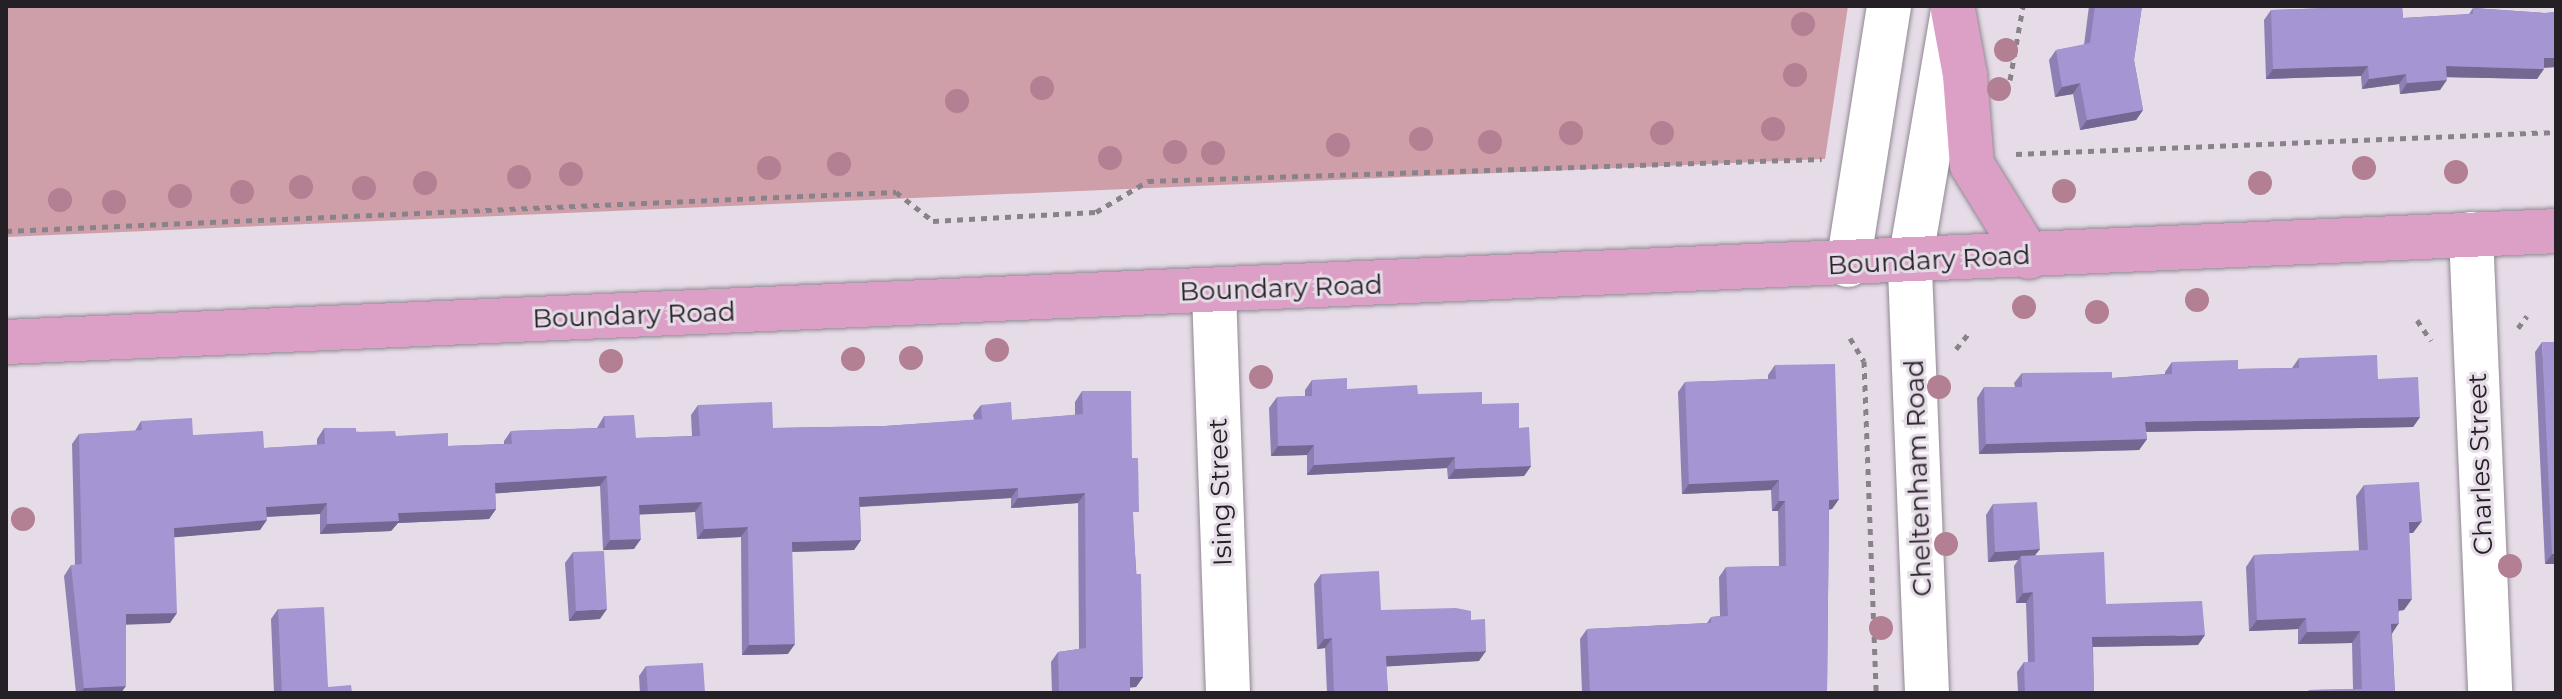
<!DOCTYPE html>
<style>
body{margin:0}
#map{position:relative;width:2562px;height:699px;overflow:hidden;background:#e5dce7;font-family:Montserrat,sans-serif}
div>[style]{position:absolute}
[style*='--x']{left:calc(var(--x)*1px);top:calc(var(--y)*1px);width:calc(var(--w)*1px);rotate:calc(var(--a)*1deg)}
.green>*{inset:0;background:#ce9fa8}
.path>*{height:5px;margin-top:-2.5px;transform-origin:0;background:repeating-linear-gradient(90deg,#89828a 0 6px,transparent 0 12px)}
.roads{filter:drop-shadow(0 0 2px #908792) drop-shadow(0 0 2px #908792)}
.minor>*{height:44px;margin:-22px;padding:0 22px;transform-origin:22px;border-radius:22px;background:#fff}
.major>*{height:44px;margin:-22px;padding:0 22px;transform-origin:22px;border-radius:22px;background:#dca0c7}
.trees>*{width:24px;height:24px;margin:-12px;border-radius:50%;background:#b37f92}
.wall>*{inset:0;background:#8e80b5}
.shaded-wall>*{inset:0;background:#746893}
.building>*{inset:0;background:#a595d2}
span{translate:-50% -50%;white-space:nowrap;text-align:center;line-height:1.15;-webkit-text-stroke:6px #e5dce7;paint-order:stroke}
.street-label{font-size:26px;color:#242025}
.frame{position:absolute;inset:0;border:8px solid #242025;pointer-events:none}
</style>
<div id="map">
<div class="green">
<i style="clip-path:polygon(6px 6px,1848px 6px,1825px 159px,6px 237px)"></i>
</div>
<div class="path">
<i style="--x:2010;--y:80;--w:75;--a:-80"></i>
<i style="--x:2016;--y:154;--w:540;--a:-2.33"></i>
<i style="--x:6;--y:231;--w:891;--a:-2.51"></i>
<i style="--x:896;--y:192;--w:47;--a:38.1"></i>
<i style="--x:933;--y:221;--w:163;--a:-3.2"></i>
<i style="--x:1096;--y:212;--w:61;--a:-30.8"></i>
<i style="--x:1148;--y:181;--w:674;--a:-1.87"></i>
<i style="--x:2417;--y:320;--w:25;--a:56"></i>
<i style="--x:2518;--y:328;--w:15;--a:-53"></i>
<i style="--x:1850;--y:338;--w:27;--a:59"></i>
<i style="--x:1864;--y:361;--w:332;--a:87.9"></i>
<i style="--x:1956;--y:349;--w:19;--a:-51"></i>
</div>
<div class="roads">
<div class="minor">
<i style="--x:2471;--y:234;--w:459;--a:87.6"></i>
<i style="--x:1848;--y:265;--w:262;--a:-81"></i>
<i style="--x:1214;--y:292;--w:401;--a:88"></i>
<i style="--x:1927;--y:693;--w:431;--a:-92.3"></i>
<i style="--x:1910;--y:262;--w:255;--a:-80.3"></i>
</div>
<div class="major">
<i style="--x:1953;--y:10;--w:66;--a:79.5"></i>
<i style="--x:1965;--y:75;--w:90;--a:85.6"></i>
<i style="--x:1972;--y:165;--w:108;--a:58.2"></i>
<i style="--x:6;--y:342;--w:2552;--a:-2.49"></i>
</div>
</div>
<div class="trees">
<i style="left:1803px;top:24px"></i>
<i style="left:2006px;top:50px"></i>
<i style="left:1795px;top:75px"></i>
<i style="left:1042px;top:88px"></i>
<i style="left:1999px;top:89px"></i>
<i style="left:957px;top:101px"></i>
<i style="left:1773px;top:129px"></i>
<i style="left:1571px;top:133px"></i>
<i style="left:1662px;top:133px"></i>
<i style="left:1421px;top:139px"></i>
<i style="left:1490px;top:142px"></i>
<i style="left:1338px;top:145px"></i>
<i style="left:1175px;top:152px"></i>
<i style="left:1213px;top:153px"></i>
<i style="left:1110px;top:158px"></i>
<i style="left:839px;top:164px"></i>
<i style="left:769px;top:168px"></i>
<i style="left:2364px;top:168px"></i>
<i style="left:2456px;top:172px"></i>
<i style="left:571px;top:174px"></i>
<i style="left:519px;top:177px"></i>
<i style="left:425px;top:183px"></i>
<i style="left:2260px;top:183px"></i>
<i style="left:301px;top:187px"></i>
<i style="left:364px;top:188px"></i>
<i style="left:2064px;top:191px"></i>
<i style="left:242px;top:192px"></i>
<i style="left:180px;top:196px"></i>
<i style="left:60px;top:200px"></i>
<i style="left:114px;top:202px"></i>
<i style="left:2197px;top:300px"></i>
<i style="left:2024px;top:307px"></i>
<i style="left:2097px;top:312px"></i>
<i style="left:997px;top:350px"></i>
<i style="left:911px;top:358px"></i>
<i style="left:853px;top:359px"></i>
<i style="left:611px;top:361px"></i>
<i style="left:1261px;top:377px"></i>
<i style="left:1939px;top:387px"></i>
<i style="left:23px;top:519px"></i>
<i style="left:1946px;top:544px"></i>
<i style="left:2510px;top:566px"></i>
<i style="left:1881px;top:628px"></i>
</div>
<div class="wall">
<i style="clip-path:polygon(2089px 6px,2142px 6px,2134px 60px,2143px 110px,2136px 120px,2080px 130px,2073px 94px,2055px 97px,2049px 60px,2056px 50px,2084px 45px)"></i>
<i style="clip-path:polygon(2358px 6px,2402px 6px,2403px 18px,2469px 14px,2473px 8px,2545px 13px,2556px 12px,2556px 67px,2544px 68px,2537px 79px,2447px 77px,2440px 90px,2400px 94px,2399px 84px,2362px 89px,2361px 76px,2266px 79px,2264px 20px,2271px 10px,2358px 7px)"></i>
<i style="clip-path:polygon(2542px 342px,2556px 564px,2545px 564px,2535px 352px)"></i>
<i style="clip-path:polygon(2299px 358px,2378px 379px,2420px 417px,2413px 427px,2146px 432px,2147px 439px,2139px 450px,1979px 454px,1977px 398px,1984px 387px,2015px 387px,2014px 383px,2022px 373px,2112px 378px,2165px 374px,2165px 372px,2172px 362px,2238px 369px,2292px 368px)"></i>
<i style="clip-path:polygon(1775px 365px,1839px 499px,1832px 509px,1829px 510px,1827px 693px,1582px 693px,1580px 639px,1587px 629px,1707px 623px,1711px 617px,1720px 616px,1719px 577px,1726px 567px,1779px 566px,1778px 511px,1772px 511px,1771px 490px,1682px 494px,1678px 392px,1685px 382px,1768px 379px,1768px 375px)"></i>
<i style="clip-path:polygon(1312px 380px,1347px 389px,1418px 394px,1482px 404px,1519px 428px,1531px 466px,1524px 476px,1448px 479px,1447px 468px,1307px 475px,1307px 455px,1271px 456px,1269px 408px,1277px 397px,1305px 396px,1305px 390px)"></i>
<i style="clip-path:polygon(1082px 391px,1133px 521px,1143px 677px,1136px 687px,1052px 693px,1051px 662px,1058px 652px,1079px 649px,1078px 503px,1011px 508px,1011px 498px,860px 507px,861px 540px,854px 550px,792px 552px,788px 654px,742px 655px,741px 537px,697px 539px,695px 512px,640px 514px,634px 549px,603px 550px,600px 486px,495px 493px,496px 509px,489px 519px,398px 523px,391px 531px,320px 534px,320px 514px,267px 517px,260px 530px,174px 537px,170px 623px,126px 624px,121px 693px,76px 693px,64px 576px,71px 565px,75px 565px,72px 444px,79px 434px,135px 431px,141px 421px,193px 435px,264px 448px,317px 445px,317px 439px,324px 428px,396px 436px,448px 446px,504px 444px,504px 441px,511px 431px,597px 428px,604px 416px,636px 438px,692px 436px,691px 415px,698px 405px,773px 428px,885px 426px,974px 420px,973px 415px,981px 405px,1012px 420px,1075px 415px,1075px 402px)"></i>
<i style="clip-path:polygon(2364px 485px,2413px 533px,2409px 533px,2404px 610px,2399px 611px,2392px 634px,2395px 693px,2307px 693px,2309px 690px,2353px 689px,2352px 643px,2298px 644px,2298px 629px,2249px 631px,2246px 567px,2254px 555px,2359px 551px,2356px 496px)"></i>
<i style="clip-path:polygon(1993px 504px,2040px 549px,2035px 555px,2106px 604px,2198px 645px,2093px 647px,2094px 693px,2018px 693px,2017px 672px,2024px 662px,2028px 662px,2026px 603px,2016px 603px,2014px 566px,2018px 560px,1988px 562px,1986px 515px)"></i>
<i style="clip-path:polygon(573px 552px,600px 619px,569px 621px,565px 563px)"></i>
<i style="clip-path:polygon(1321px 574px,1381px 610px,1471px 620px,1479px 661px,1386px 666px,1388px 693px,1327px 693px,1325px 648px,1317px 649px,1314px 584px)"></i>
<i style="clip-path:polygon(278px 609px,328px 687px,352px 693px,274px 693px,271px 619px)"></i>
<i style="clip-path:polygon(646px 666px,705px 693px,640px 693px,639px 676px)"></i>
</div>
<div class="shaded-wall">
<i style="clip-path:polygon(2544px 58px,2556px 58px,2556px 67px,2537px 68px)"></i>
<i style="clip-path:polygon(2368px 66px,2361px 76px,2266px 79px,2273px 69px)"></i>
<i style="clip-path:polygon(2446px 66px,2544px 69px,2537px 79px,2439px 77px)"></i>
<i style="clip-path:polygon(2406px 74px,2399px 84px,2362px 89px,2369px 79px)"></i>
<i style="clip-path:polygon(2447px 80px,2440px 90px,2400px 94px,2407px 83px)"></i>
<i style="clip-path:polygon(2080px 83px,2073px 94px,2055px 97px,2062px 87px)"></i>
<i style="clip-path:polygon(2143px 110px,2136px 120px,2080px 130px,2087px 120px)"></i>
<i style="clip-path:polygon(2420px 417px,2413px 427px,2138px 432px,2145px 422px)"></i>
<i style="clip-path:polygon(2147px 439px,2139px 450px,1979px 454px,1986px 444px)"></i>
<i style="clip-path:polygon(1314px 445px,1307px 455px,1271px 456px,1278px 446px)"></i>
<i style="clip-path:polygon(1455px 457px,1447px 468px,1307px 475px,1314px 465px)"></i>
<i style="clip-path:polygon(1531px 466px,1524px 476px,1448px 479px,1455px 469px)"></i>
<i style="clip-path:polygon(607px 476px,600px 486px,488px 494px,495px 483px)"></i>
<i style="clip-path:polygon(1779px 480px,1771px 490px,1682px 494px,1689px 484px)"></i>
<i style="clip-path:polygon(1018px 488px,1011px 498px,852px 507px,859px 497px)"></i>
<i style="clip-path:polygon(1085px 493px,1078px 503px,1011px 508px,1018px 498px)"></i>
<i style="clip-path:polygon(1839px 499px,1832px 509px,1822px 510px,1829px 500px)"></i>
<i style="clip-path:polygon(1779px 501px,1785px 501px,1778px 511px,1772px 511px)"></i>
<i style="clip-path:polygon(702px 502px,695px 512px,632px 515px,639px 505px)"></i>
<i style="clip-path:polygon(327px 503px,320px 514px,259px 517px,266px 507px)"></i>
<i style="clip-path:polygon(496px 509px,489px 519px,398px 523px,391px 531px,320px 534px,327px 524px,398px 513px)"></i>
<i style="clip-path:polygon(267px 520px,260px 530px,167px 538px,174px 528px)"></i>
<i style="clip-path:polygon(2422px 521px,2413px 533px,2401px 533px,2409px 522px)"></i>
<i style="clip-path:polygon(748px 527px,741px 537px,697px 539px,704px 529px)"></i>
<i style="clip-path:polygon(641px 539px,634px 549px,603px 550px,610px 540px)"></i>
<i style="clip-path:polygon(861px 540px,854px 550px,785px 552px,792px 542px)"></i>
<i style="clip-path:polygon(2040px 549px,2032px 559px,2021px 556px,2018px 560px,1988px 562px,1995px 552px)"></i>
<i style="clip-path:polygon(2552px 554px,2556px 554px,2556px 564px,2545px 564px)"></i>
<i style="clip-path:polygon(2033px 592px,2026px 603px,2016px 603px,2023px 593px)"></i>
<i style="clip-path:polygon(2398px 599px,2412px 599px,2404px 610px,2390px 611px)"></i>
<i style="clip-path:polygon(607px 609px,600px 619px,569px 621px,576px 611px)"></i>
<i style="clip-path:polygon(177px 613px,170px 623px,119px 625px,126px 614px)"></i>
<i style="clip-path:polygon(2306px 618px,2298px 629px,2249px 631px,2257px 620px)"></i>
<i style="clip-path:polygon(2399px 623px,2391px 635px,2391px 624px)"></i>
<i style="clip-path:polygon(2360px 631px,2352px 643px,2298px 644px,2307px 632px)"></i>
<i style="clip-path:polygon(2205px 635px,2198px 645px,2085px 647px,2092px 637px)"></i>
<i style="clip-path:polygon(1332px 638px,1325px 648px,1317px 649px,1324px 639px)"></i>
<i style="clip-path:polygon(795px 644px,788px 654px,742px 655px,749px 645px)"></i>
<i style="clip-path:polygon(1486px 651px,1479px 661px,1379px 667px,1386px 656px)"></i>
<i style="clip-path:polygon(1130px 677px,1143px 677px,1136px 687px,1123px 688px)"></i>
<i style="clip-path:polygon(126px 686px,121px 693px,81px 693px,84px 688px)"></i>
</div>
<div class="building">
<i style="clip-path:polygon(2095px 6px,2142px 6px,2134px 60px,2143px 110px,2087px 120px,2080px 83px,2062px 87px,2056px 50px,2090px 43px)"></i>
<i style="clip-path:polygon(2365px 6px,2402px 6px,2403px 18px,2473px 14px,2473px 8px,2545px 13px,2556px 12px,2556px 58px,2544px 58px,2544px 69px,2446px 66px,2447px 80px,2407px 83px,2406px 74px,2369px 79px,2368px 66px,2273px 69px,2271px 10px,2365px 7px)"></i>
<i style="clip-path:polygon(2542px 342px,2556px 342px,2556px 554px,2552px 554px)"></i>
<i style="clip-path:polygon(2377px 355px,2378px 379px,2418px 377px,2420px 417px,2145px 422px,2147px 439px,1986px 444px,1984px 387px,2022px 387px,2022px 373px,2112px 372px,2112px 378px,2172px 374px,2172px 362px,2238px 360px,2238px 369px,2299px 368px,2299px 358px)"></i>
<i style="clip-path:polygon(1835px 364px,1839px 499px,1829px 500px,1827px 693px,1590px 693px,1587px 629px,1711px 623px,1711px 617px,1728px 616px,1726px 567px,1786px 566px,1785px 501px,1779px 501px,1779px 480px,1689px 484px,1685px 382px,1776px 379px,1775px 365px)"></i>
<i style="clip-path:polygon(1347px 378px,1347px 389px,1417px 385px,1418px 394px,1482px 392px,1482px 404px,1519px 403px,1519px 428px,1529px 427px,1531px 466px,1455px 469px,1455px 457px,1314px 465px,1314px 445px,1278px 446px,1277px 397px,1312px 396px,1312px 380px)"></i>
<i style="clip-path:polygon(1082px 391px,1131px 391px,1132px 458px,1138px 458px,1139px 512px,1133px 512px,1136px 574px,1141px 574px,1143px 677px,1130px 677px,1130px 693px,1059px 693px,1058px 652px,1086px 648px,1085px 493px,1018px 498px,1018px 488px,859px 497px,861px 540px,792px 542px,795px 644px,749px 645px,748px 527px,704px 529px,702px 502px,639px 505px,641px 539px,610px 540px,607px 476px,495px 483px,496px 509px,398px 513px,399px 521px,327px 524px,327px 503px,266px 507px,267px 520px,174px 528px,177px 613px,126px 614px,126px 686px,84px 688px,71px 565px,82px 564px,79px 434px,142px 430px,141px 421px,192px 418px,193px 435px,263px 431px,264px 448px,325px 444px,324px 428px,356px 428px,356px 432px,395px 431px,396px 436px,448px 433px,448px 446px,512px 444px,511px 431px,605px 428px,604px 416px,634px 415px,636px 438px,700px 436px,698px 405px,772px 402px,773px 428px,885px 426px,982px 419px,981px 405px,1011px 402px,1012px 420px,1083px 414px)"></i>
<i style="clip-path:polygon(2419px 482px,2422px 521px,2409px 522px,2412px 599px,2398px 599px,2399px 623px,2391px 624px,2395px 693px,2309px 693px,2309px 690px,2362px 689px,2360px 631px,2307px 632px,2306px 618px,2257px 620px,2254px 555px,2368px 550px,2364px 485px)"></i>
<i style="clip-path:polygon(2037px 502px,2040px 549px,1995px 552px,1993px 504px)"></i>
<i style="clip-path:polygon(604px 551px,607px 609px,576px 611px,573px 552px)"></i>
<i style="clip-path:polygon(2104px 552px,2106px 604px,2202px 601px,2205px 635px,2092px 637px,2094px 693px,2025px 693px,2024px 662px,2035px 662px,2033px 592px,2023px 593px,2021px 556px)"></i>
<i style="clip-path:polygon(1379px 571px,1381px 610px,1456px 608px,1471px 611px,1471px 620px,1485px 619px,1486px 651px,1386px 656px,1388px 693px,1334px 693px,1332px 638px,1324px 639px,1321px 574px)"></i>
<i style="clip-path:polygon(324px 607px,328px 687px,351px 685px,352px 693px,282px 693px,278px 609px)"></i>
<i style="clip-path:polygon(703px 663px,705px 693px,648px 693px,646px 666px)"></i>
</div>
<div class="street-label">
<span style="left:1929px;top:261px;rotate:-3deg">Boundary Road</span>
<span style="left:1281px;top:289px;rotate:-2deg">Boundary Road</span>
<span style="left:634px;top:316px;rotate:-2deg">Boundary Road</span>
<span style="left:2481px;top:464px;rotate:-92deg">Charles Street</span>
<span style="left:1919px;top:478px;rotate:-92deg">Cheltenham Road</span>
<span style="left:1221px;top:492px;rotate:-92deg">Ising Street</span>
</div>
<div class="frame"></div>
</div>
